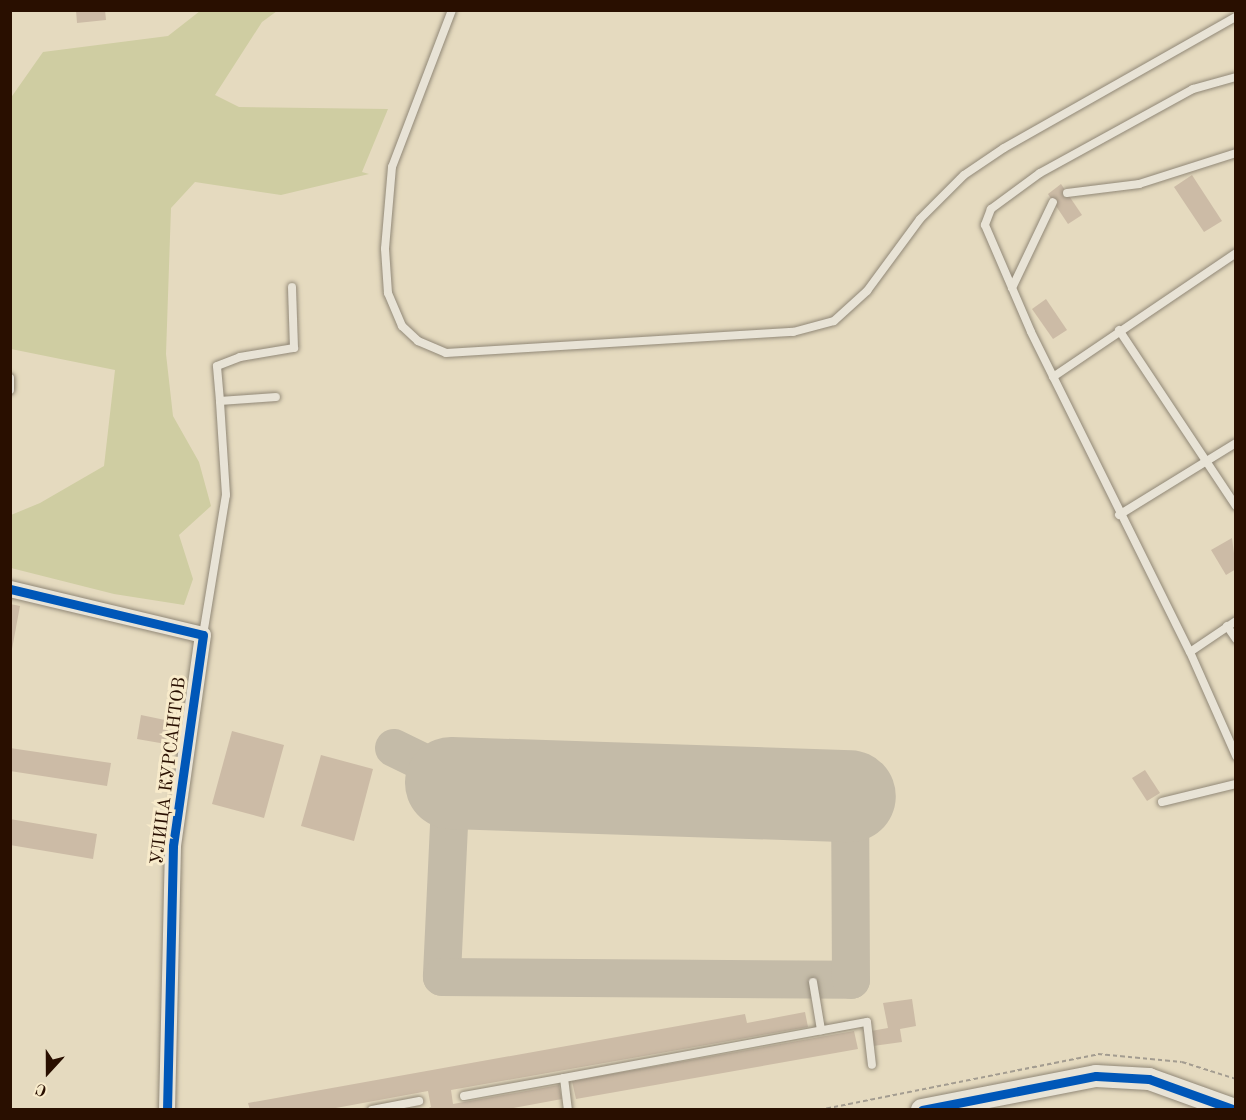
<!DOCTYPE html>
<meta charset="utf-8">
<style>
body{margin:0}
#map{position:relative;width:1246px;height:1120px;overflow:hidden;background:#e5dabf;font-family:"Old Standard TT",serif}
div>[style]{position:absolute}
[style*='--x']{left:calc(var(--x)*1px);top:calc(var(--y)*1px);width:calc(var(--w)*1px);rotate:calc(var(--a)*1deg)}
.green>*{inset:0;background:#cfcda2}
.taxiway>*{height:38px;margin:-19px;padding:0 19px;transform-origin:19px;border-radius:19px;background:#c4bba8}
.runway>*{height:92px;margin:-46px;padding:0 46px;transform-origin:46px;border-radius:46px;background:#c4bba8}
.building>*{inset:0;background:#ccbba6}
.path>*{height:2px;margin-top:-1px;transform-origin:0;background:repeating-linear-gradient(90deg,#a39c90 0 4.5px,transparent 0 7.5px)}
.roads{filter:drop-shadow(0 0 2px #918877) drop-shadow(0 0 2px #918877)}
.lane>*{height:8px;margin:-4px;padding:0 4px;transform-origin:4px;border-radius:4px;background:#e8e3d6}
.street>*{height:16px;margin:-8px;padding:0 8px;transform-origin:8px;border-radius:8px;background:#e8e3d6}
.secondary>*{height:22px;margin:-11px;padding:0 11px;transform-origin:11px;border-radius:11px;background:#e8e3d6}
.cycleway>*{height:9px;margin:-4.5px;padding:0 4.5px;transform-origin:4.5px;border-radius:4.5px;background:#0057b8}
span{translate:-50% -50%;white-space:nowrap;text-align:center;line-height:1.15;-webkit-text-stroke:6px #f8ebcb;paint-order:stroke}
.street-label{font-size:18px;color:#290f00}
.frame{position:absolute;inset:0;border:12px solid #290f00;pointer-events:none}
.north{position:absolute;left:18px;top:1042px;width:60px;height:60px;-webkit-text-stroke:4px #f8ebcb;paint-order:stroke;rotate:201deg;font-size:16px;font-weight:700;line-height:24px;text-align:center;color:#290f00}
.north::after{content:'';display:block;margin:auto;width:21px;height:27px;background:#290f00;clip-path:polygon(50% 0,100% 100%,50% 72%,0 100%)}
</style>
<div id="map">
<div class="green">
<i style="clip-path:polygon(200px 11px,277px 11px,262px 22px,215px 95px,239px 107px,388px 109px,362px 172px,369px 174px,281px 195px,195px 182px,171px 208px,166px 354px,173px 416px,199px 462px,211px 506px,179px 535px,193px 579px,184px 605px,114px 594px,11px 568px,11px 515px,40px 503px,104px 466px,115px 370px,11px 349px,10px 99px,43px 52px,168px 36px)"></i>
</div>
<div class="taxiway">
<i style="--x:394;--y:748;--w:48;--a:26"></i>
<i style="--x:437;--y:769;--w:20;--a:45"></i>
<i style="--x:451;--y:783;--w:194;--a:92.7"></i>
<i style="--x:442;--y:977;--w:409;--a:0.4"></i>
<i style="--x:851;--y:980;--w:184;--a:-90.3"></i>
</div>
<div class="runway">
<i style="--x:451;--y:783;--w:399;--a:1.9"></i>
</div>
<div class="building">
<i style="clip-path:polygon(76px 10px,105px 10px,106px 20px,77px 23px)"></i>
<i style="clip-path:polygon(1192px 175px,1222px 221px,1204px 232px,1174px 187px)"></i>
<i style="clip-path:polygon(1061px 184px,1082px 215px,1068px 224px,1048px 194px)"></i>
<i style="clip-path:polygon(1046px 299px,1067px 330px,1053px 339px,1032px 309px)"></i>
<i style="clip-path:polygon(1232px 538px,1236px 569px,1226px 575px,1211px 550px)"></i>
<i style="clip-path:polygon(10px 604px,20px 606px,12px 649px,10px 649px)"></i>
<i style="clip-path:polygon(141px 715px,170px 721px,166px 744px,137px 739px)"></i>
<i style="clip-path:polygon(232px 731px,284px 745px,264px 818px,212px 804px)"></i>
<i style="clip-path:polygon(10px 748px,111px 763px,107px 786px,10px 771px)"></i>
<i style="clip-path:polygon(321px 755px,373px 769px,354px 841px,301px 826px)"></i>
<i style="clip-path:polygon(1145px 770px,1160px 793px,1147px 801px,1132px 778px)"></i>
<i style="clip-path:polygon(10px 819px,97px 834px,93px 859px,10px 845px)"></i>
<i style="clip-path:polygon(912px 999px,916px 1026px,900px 1029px,902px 1042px,873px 1046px,871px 1031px,888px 1028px,883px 1003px)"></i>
<i style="clip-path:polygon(805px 1012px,808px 1027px,451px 1090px,453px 1104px,559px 1085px,562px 1099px,503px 1110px,424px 1110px,431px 1107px,428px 1091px,325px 1110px,250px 1110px,248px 1103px,745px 1014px,747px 1023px)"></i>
<i style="clip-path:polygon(854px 1031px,858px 1049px,576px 1099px,572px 1081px)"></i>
</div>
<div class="path">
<i style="--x:819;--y:1110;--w:285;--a:-11.3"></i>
<i style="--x:1098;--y:1054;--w:84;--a:5.4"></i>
<i style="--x:1182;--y:1062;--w:57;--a:17.5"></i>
</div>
<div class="roads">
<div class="lane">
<i style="--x:452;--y:10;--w:168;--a:110.9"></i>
<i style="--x:392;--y:167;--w:82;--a:94.9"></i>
<i style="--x:385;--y:249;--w:44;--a:86.1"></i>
<i style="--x:388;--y:293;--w:36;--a:67"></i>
<i style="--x:402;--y:326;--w:22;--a:43"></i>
<i style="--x:418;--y:341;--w:30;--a:23"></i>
<i style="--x:446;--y:353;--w:348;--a:-3.5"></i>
<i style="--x:793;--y:332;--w:42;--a:-15"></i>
<i style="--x:834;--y:321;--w:45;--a:-42.3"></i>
<i style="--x:867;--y:291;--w:89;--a:-53.6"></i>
<i style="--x:920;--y:219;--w:62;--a:-45"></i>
<i style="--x:964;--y:175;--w:48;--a:-34"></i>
<i style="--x:1004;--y:148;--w:266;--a:-29.5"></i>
<i style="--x:1236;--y:77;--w:45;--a:164.4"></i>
<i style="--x:1193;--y:89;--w:175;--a:151.2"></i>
<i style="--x:1040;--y:173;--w:61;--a:143.7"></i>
<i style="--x:991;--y:209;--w:17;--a:111"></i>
<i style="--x:985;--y:225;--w:116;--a:66.7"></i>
<i style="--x:1031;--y:332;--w:357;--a:63.6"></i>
<i style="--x:1190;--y:652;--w:114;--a:66.1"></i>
<i style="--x:1067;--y:193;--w:73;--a:-7.1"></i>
<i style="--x:1139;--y:184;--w:102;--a:-17.7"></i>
<i style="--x:1012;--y:288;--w:95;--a:-64.5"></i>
<i style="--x:1119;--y:330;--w:211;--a:56.4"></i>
<i style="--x:1053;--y:377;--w:221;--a:-34.1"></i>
<i style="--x:10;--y:378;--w:12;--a:90"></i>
<i style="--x:220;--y:401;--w:35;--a:-95"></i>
<i style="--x:217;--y:366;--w:25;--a:-21"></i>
<i style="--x:240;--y:357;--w:55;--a:-9.5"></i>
<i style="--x:294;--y:348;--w:61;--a:-91.9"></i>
<i style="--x:1119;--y:515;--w:137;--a:-31.6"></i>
<i style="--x:1227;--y:626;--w:16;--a:55"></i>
<i style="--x:203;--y:635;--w:142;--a:-80.7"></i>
<i style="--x:226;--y:495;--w:94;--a:-93.7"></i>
<i style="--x:220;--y:401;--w:56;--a:-4.1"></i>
<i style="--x:1190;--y:652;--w:55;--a:-34"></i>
<i style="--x:1162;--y:802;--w:76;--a:-13.7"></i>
<i style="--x:813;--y:982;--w:49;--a:80.5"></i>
<i style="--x:564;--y:1078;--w:308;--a:-10.5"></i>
<i style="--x:867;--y:1022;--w:43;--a:83.4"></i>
<i style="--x:464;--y:1096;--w:102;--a:-10.2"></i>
<i style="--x:564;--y:1078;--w:32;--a:83"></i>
<i style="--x:372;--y:1110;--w:48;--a:-10.8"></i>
</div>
<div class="street">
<i style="--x:10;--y:589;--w:198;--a:13.4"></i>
<i style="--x:203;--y:635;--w:213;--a:98.1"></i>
<i style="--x:173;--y:846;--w:264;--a:91.3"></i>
</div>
<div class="secondary">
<i style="--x:922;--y:1110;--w:177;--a:-11.1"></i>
<i style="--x:1096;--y:1076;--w:53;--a:3.2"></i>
<i style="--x:1149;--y:1079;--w:91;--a:19.8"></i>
</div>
</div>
<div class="cycleway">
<i style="--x:10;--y:589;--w:198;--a:13.4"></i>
<i style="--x:203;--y:635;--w:213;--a:98.1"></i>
<i style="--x:173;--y:846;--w:264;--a:91.3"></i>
<i style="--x:922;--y:1110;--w:177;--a:-11.1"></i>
<i style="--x:1096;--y:1076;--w:53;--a:3.2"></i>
<i style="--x:1149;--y:1079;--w:91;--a:19.8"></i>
</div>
<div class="street-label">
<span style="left:169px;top:771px;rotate:-83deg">УЛИЦА КУРСАНТОВ</span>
</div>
<div class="frame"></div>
<div class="north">С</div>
</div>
